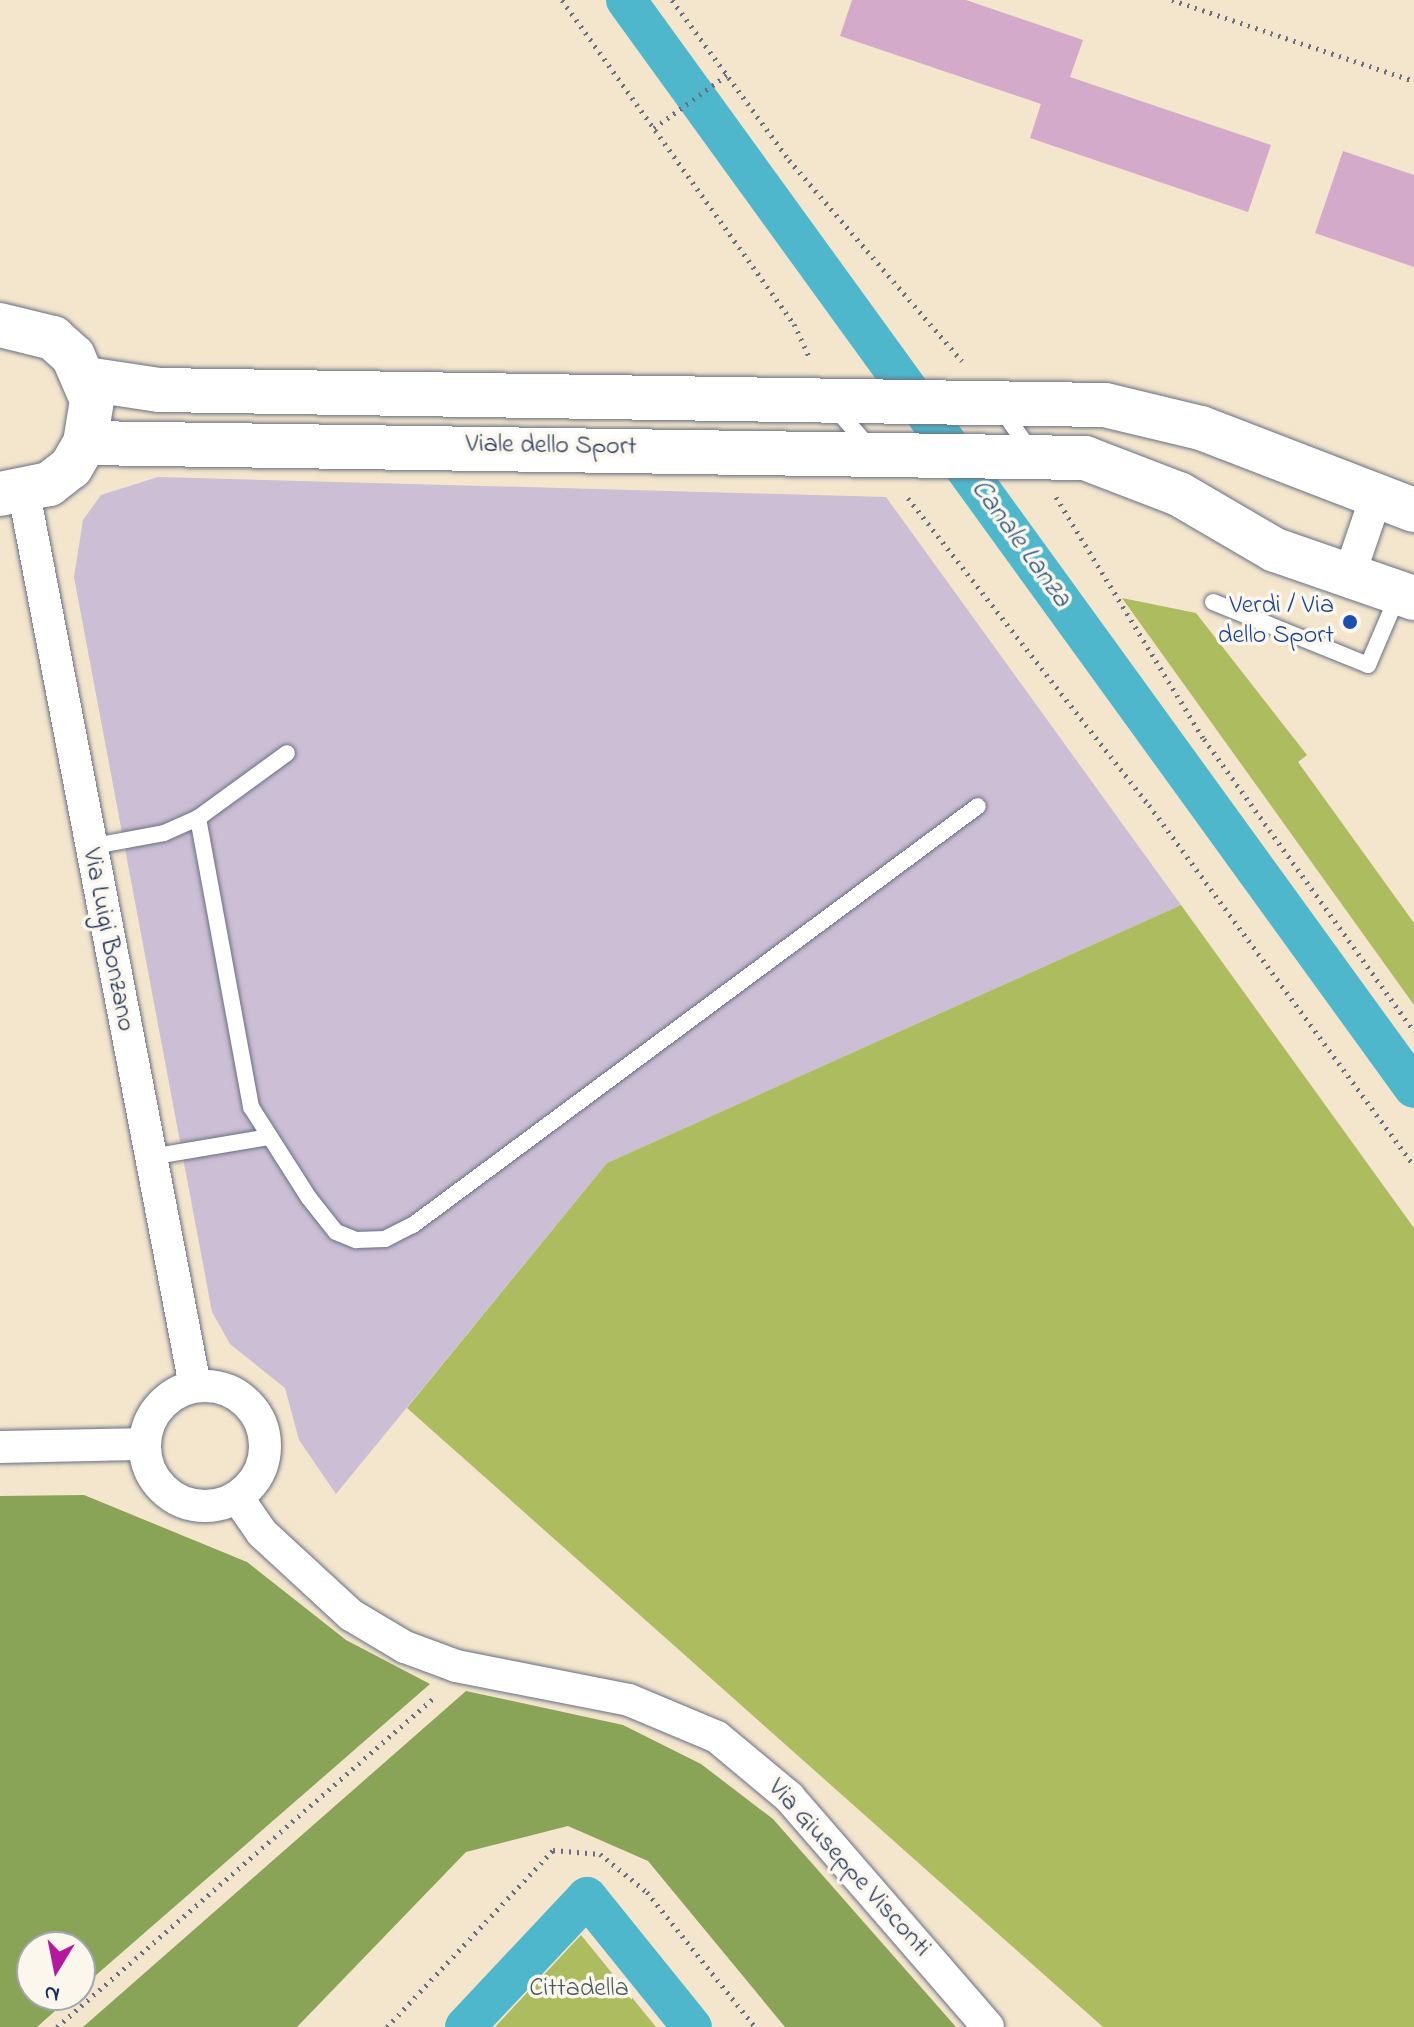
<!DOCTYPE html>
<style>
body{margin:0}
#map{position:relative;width:1414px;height:2027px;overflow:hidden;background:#f4e6cc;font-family:"Indie Flower",sans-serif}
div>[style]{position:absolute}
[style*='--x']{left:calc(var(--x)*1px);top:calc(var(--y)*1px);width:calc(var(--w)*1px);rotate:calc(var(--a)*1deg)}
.industrial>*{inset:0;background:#ccbed4}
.green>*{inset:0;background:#acbc5f}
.forest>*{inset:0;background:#89a456}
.canal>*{height:40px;margin:-20px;padding:0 20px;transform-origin:20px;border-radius:20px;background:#4eb7cc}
.building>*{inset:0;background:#d4aacb}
.path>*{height:5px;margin-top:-2.5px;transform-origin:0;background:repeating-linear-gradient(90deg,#676f84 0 2px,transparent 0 8px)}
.roads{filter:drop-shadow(0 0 2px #676f84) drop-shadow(0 0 2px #676f84)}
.lane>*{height:16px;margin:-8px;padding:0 8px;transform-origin:8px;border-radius:8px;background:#fff}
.street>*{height:32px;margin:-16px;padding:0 16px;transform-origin:16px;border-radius:16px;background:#fff}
.street>.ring{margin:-16px;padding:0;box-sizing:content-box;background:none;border:32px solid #fff;border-radius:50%}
.secondary>*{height:44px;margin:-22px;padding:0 22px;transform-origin:22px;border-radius:22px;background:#fff}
.dots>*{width:22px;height:22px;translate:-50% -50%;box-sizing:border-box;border:4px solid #fbf7ec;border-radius:50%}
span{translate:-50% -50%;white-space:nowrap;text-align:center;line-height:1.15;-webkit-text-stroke:7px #fbf7ec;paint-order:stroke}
.street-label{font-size:26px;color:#1b2f5e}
.transit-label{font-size:26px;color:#164399}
.right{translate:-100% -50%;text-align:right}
.park-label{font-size:26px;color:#46595e}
.water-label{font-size:28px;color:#2a587f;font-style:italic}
.north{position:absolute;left:16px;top:1931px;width:80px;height:80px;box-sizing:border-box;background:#fbf7ec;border:2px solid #a1a7b3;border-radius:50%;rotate:190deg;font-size:22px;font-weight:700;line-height:32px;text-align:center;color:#1b2f5e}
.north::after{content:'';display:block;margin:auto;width:28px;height:36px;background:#b5179e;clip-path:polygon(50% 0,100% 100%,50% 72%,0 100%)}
</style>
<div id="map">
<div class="industrial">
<i style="clip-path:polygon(158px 477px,886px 497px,1181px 905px,607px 1163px,336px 1494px,299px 1440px,285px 1388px,230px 1344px,212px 1312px,74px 577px,83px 520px,101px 495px)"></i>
</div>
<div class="green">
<i style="clip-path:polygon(1122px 598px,1196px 613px,1307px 755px,1298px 762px,1414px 923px,1414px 1005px)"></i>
<i style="clip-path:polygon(1181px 905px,1414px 1228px,1414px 2027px,1103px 2027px,407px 1408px,607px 1163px)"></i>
<i style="clip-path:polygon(581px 1935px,656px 2027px,495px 2027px)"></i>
</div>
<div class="forest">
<i style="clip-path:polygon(84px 1495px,247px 1562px,346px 1640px,430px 1684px,80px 1989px,80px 1947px,32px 1947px,32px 1995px,73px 1995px,37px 2027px,0 2027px,0 1496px)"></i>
<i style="clip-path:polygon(466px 1691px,623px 1725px,701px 1764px,773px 1819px,956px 2027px,785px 2027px,648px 1861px,568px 1826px,466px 1852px,297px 2027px,83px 2027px)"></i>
</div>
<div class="canal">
<i style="--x:626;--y:0;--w:1343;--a:54.09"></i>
<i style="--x:465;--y:2027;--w:178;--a:-46.8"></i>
<i style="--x:587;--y:1897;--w:167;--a:51.1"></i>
</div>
<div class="building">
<i style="clip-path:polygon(852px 0,966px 0,1083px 40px,1070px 77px,1271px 145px,1248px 212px,1030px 138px,1041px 104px,840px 36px)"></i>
<i style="clip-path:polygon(1343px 151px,1414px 175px,1414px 267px,1315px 233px)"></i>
</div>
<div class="path">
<i style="--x:562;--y:0;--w:398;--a:54.4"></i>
<i style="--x:794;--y:324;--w:38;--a:65"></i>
<i style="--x:672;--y:0;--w:198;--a:53.8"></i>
<i style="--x:789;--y:160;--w:265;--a:49.3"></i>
<i style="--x:1172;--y:0;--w:255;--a:18.5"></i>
<i style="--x:654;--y:128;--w:90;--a:-36"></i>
<i style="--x:1056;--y:497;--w:284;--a:58.6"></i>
<i style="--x:1204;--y:739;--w:360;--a:54.3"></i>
<i style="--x:908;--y:498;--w:390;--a:51.9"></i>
<i style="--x:1149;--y:805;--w:448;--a:53.7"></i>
<i style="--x:57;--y:2027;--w:503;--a:-41.13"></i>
<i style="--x:387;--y:2027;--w:243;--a:-46.8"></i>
<i style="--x:553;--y:1850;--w:47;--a:4.9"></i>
<i style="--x:600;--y:1854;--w:60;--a:39"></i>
<i style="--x:647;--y:1892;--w:173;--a:51.3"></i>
</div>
<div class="roads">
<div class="lane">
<i style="--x:835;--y:408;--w:53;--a:48.8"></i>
<i style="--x:1002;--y:410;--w:52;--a:55.1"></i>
<i style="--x:1213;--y:602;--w:167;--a:22.1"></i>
<i style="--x:1368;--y:665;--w:76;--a:-66.8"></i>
<i style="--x:198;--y:818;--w:294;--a:79.6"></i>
<i style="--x:251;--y:1107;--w:108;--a:57.5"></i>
<i style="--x:309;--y:1198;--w:43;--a:51.5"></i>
<i style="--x:336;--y:1232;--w:22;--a:22"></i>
<i style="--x:356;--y:1240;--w:29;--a:-2"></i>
<i style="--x:385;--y:1239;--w:31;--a:-27"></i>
<i style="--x:413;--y:1225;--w:703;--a:-36.56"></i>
<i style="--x:89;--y:847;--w:76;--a:-10.6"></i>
<i style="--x:164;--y:833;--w:37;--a:-24"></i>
<i style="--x:198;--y:818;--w:110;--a:-36.1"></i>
<i style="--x:150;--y:1157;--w:121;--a:-9.5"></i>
</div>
<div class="street">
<i style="--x:24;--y:493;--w:909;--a:79.16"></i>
<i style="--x:1349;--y:576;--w:83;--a:-71.1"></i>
<i class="ring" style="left:145px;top:1386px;width:88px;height:88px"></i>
<i style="--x:0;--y:1447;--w:145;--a:-1.2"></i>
<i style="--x:237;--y:1497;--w:44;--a:55.2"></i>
<i style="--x:262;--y:1533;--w:121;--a:42.7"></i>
<i style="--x:351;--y:1615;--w:63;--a:30.7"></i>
<i style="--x:405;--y:1647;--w:54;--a:20.4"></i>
<i style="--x:456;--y:1666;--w:176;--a:11.1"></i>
<i style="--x:629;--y:1700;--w:95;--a:22.8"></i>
<i style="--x:717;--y:1737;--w:94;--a:39.8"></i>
<i style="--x:789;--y:1797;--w:304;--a:49.1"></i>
</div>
<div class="secondary">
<i style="--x:0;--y:325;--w:55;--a:13.8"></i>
<i style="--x:53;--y:338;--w:27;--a:42"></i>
<i style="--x:73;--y:356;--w:48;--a:66.6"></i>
<i style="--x:92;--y:400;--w:44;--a:99.2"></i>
<i style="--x:85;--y:443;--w:28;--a:120"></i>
<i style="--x:71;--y:467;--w:28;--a:142"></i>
<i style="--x:49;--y:484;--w:50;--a:168.5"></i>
<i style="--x:86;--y:379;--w:74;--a:8.6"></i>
<i style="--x:159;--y:390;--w:946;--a:0.91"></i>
<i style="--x:1105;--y:405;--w:99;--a:13.5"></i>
<i style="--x:1201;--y:428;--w:228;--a:21.1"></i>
<i style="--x:85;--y:443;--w:1000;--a:0.86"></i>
<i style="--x:1085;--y:458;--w:101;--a:21"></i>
<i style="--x:1179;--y:494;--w:111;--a:30.3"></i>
<i style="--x:1275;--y:550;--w:147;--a:19.1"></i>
</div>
</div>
<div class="dots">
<i style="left:1350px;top:622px;background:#1a4fb4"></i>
</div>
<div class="street-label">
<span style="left:551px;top:447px;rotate:1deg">Viale dello Sport</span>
<span style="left:107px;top:940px;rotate:79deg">Via Luigi Bonzano</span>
<span style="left:848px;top:1869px;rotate:48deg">Via Giuseppe Visconti</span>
</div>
<div class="transit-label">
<span class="right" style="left:1334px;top:622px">Verdi / Via<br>dello Sport</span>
</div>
<div class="park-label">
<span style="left:579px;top:1990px">Cittadella</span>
</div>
<div class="water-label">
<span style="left:1020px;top:544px;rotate:54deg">Canale Lanza</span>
</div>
<div class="north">N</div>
</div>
